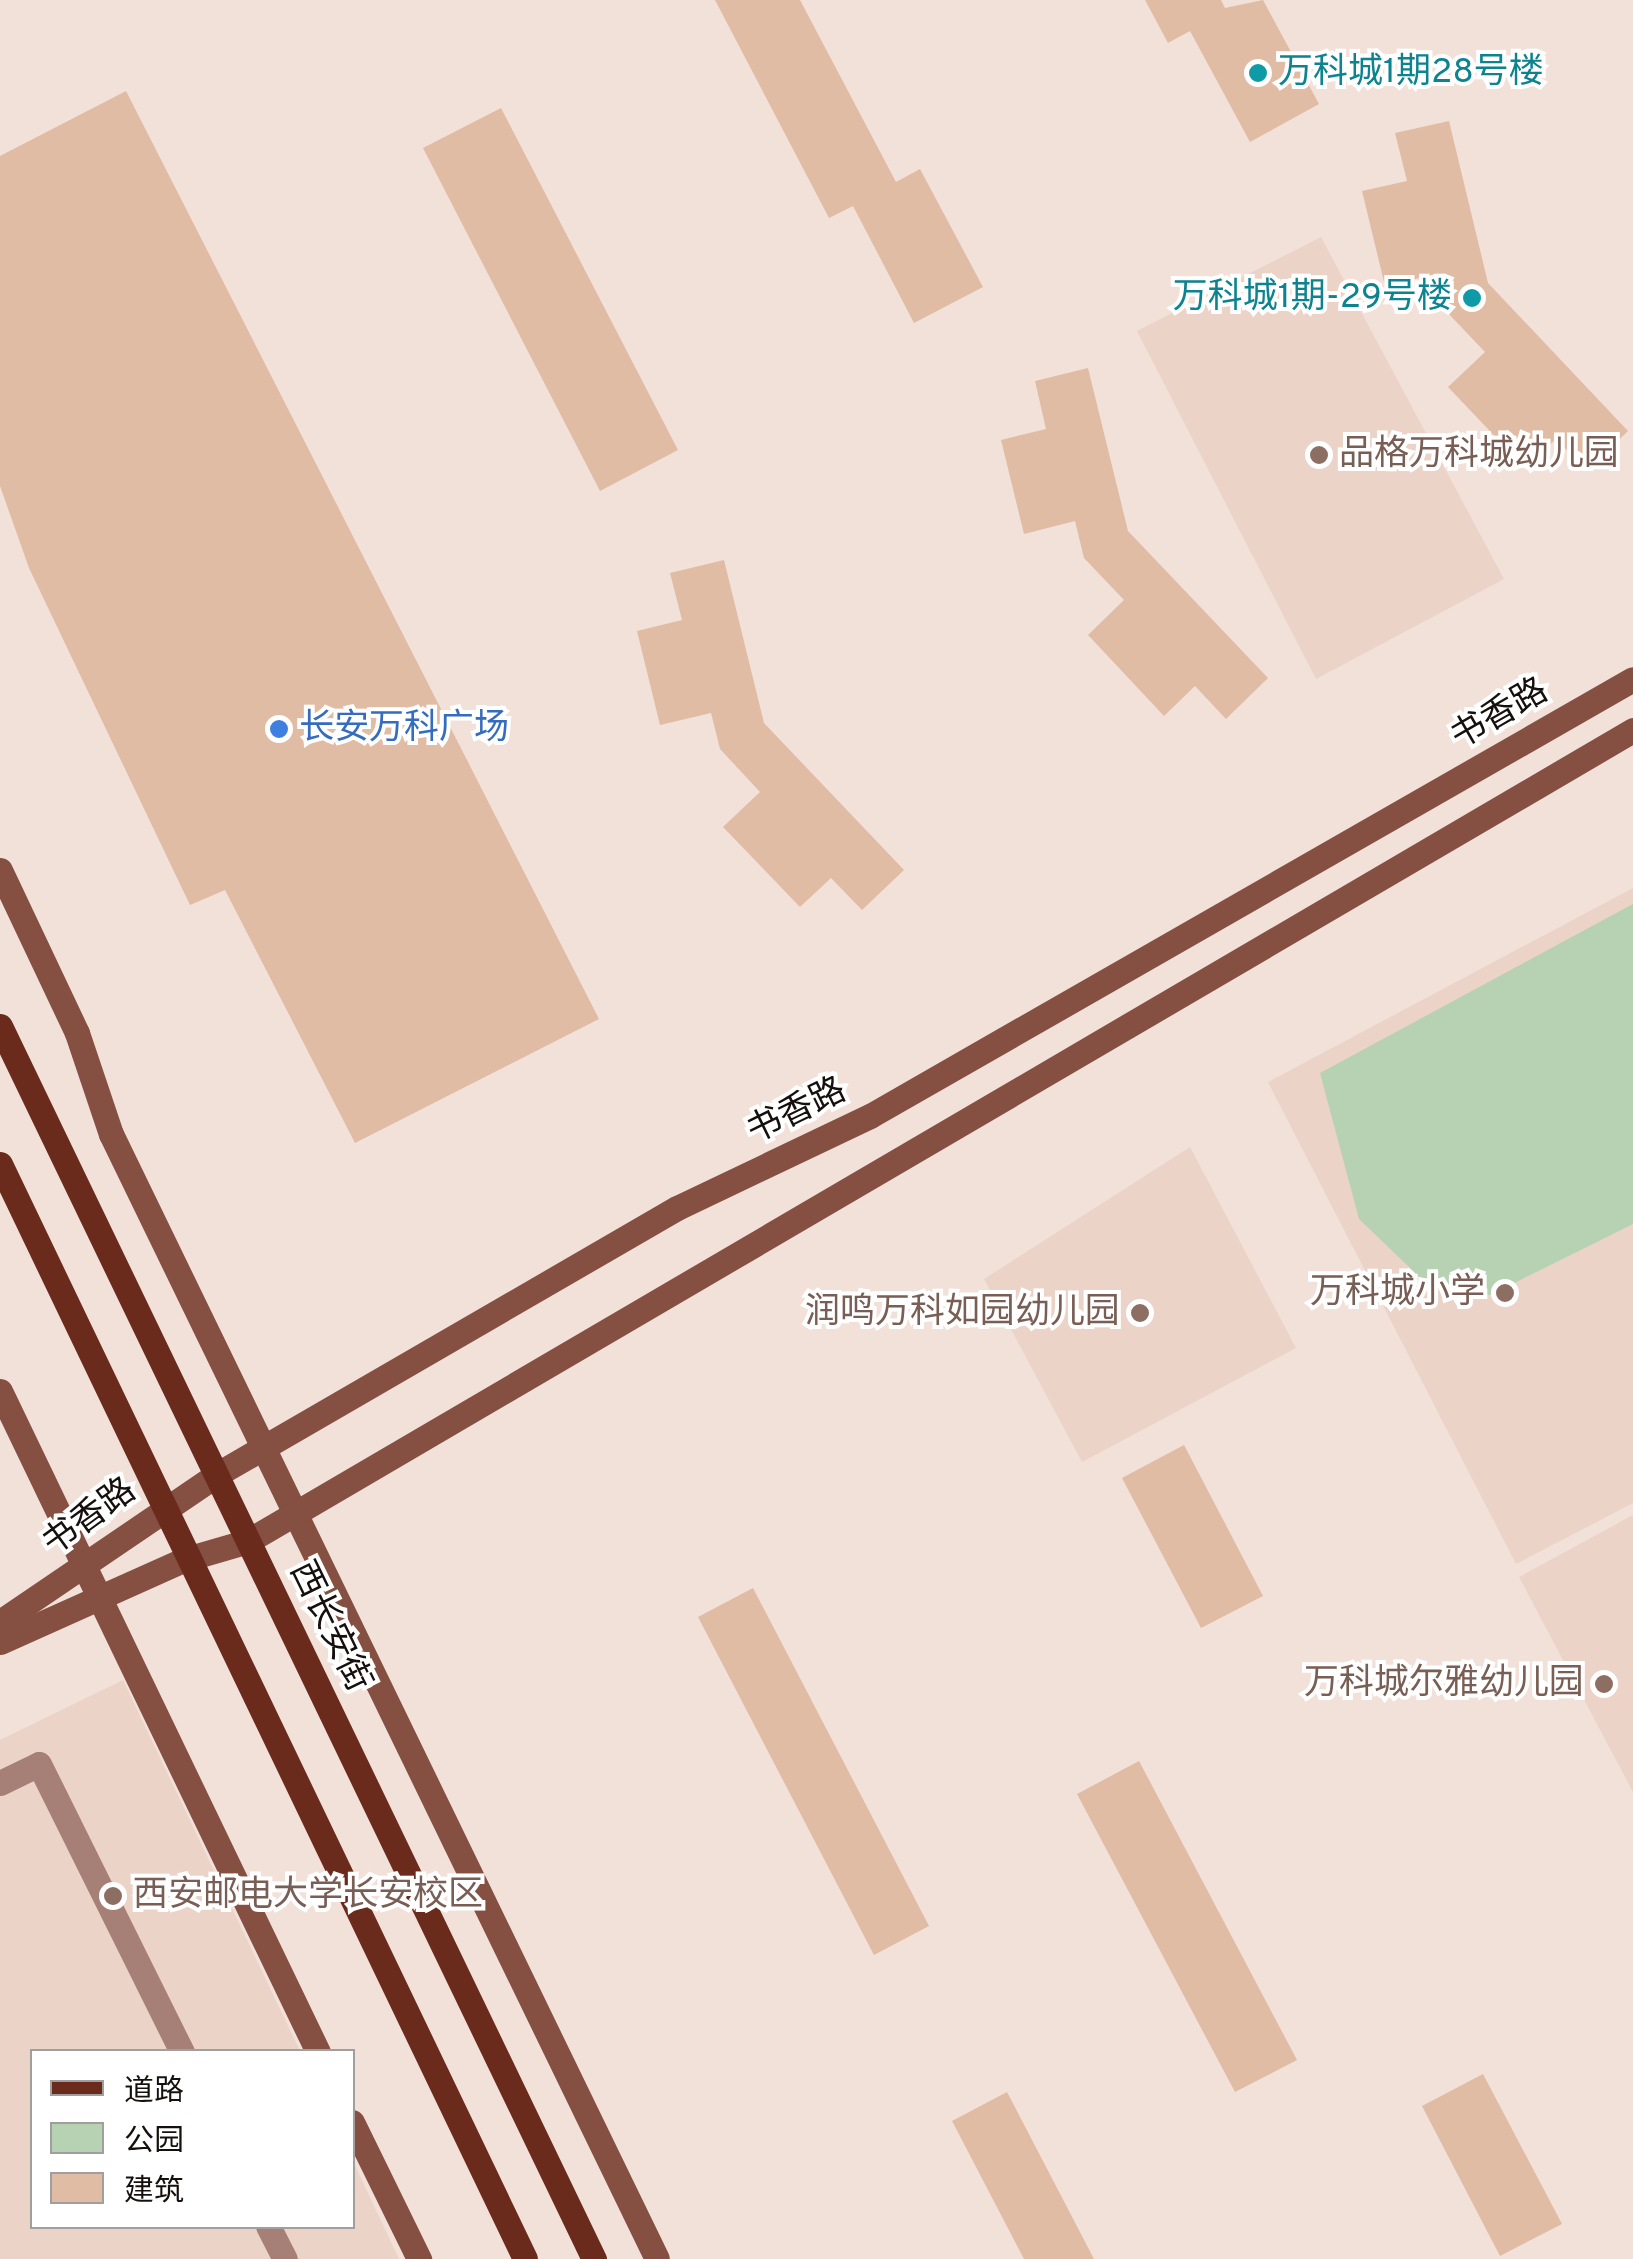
<!DOCTYPE html>
<meta charset="utf-8">
<style>
body{margin:0}
#map{position:relative;width:1633px;height:2259px;overflow:hidden;background:#f2e1d9;font-family:Overpass,"Noto Sans SC",sans-serif}
div>[style]{position:absolute}
[style*='--x']{left:calc(var(--x)*1px);top:calc(var(--y)*1px);width:calc(var(--w)*1px);rotate:calc(var(--a)*1deg)}
.built>*{inset:0;background:#ebd3c7}
.green>*{inset:0;background:#b7d1b3}
.building>*{inset:0;background:#e0bca4}
.street>*{height:25px;margin:-12.5px;padding:0 12.5px;transform-origin:12.5px;border-radius:12.5px;background:#a68076}
.secondary>*{height:25px;margin:-12.5px;padding:0 12.5px;transform-origin:12.5px;border-radius:12.5px;background:#854f42}
.primary>*{height:25px;margin:-12.5px;padding:0 12.5px;transform-origin:12.5px;border-radius:12.5px;background:#6b2b1c}
.dots>*{width:28px;height:28px;translate:-50% -50%;box-sizing:border-box;border:5px solid #fff;border-radius:50%}
span{translate:-50% -50%;white-space:nowrap;text-align:center;line-height:1.15;-webkit-text-stroke:8px #fff;paint-order:stroke}
.culture-label{font-size:35px;color:#0d838f}
.left{translate:0 -50%;text-align:left}
.right{translate:-100% -50%;text-align:right}
.education-label{font-size:35px;color:#785e54}
.street-label{font-size:35px;color:#15100d}
.shop-label{font-size:35px;color:#366cbe}
.legend{position:absolute;left:30px;top:2049px;width:325px;height:180px;box-sizing:border-box;background:#fff;border:2px solid #a19f9e;margin:0;padding:12px 18px;list-style:none;font-size:30px;color:#15100d}
.legend li{display:flex;align-items:center;gap:20px;height:50px}
.legend b{width:50px;border:2px solid #a19f9e}
</style>
<div id="map">
<div class="built">
<i style="clip-path:polygon(1321px 237px,1504px 579px,1316px 679px,1137px 331px)"></i>
<i style="clip-path:polygon(1633px 888px,1633px 1503px,1516px 1564px,1268px 1082px)"></i>
<i style="clip-path:polygon(1190px 1147px,1296px 1348px,1082px 1462px,984px 1279px)"></i>
<i style="clip-path:polygon(1633px 1515px,1633px 1792px,1519px 1577px)"></i>
<i style="clip-path:polygon(123px 1680px,300px 2051px,32px 2052px,32px 2226px,352px 2226px,353px 2161px,399px 2259px,0 2259px,0 1740px)"></i>
</div>
<div class="green">
<i style="clip-path:polygon(1633px 904px,1633px 1224px,1490px 1295px,1431px 1288px,1359px 1219px,1320px 1073px)"></i>
</div>
<div class="building">
<i style="clip-path:polygon(715px 0,800px 0,896px 182px,920px 169px,983px 287px,914px 323px,853px 206px,829px 218px)"></i>
<i style="clip-path:polygon(1145px 0,1221px 0,1225px 8px,1263px 0,1319px 104px,1250px 142px,1190px 31px,1168px 43px)"></i>
<i style="clip-path:polygon(126px 91px,599px 1019px,355px 1143px,225px 890px,190px 905px,29px 568px,0 486px,0 156px)"></i>
<i style="clip-path:polygon(501px 108px,678px 450px,600px 491px,423px 148px)"></i>
<i style="clip-path:polygon(1449px 121px,1488px 283px,1628px 431px,1587px 471px,1556px 439px,1525px 468px,1448px 387px,1485px 352px,1445px 310px,1436px 274px,1385px 286px,1362px 191px,1407px 181px,1395px 133px)"></i>
<i style="clip-path:polygon(1088px 368px,1128px 531px,1268px 678px,1226px 719px,1195px 686px,1164px 716px,1088px 635px,1124px 600px,1084px 558px,1075px 521px,1024px 534px,1001px 440px,1046px 429px,1035px 381px)"></i>
<i style="clip-path:polygon(724px 560px,764px 723px,904px 870px,862px 910px,831px 878px,800px 907px,723px 827px,760px 792px,720px 749px,711px 713px,660px 725px,637px 631px,682px 620px,670px 573px)"></i>
<i style="clip-path:polygon(1184px 1445px,1263px 1596px,1201px 1628px,1122px 1478px)"></i>
<i style="clip-path:polygon(753px 1588px,929px 1926px,874px 1955px,698px 1617px)"></i>
<i style="clip-path:polygon(1139px 1761px,1297px 2060px,1235px 2092px,1077px 1794px)"></i>
<i style="clip-path:polygon(1483px 2074px,1562px 2224px,1500px 2256px,1422px 2106px)"></i>
<i style="clip-path:polygon(1007px 2092px,1094px 2259px,1024px 2259px,952px 2121px)"></i>
</div>
<div class="street">
<i style="--x:0;--y:1783;--w:43;--a:-26"></i>
<i style="--x:39;--y:1764;--w:322;--a:63.6"></i>
<i style="--x:268;--y:2226;--w:37;--a:63"></i>
</div>
<div class="secondary">
<i style="--x:0;--y:870;--w:180;--a:64.7"></i>
<i style="--x:77;--y:1033;--w:107;--a:71.4"></i>
<i style="--x:111;--y:1134;--w:1250;--a:64.11"></i>
<i style="--x:0;--y:1391;--w:734;--a:64.31"></i>
<i style="--x:0;--y:1622;--w:267;--a:-34.2"></i>
<i style="--x:221;--y:1472;--w:527;--a:-30.07"></i>
<i style="--x:677;--y:1208;--w:214;--a:-25.5"></i>
<i style="--x:870;--y:1116;--w:879;--a:-29.8"></i>
<i style="--x:0;--y:1642;--w:201;--a:-24.1"></i>
<i style="--x:183;--y:1560;--w:68;--a:-16.3"></i>
<i style="--x:248;--y:1541;--w:1605;--a:-30.35"></i>
<i style="--x:352;--y:2122;--w:153;--a:63.9"></i>
</div>
<div class="primary">
<i style="--x:0;--y:1026;--w:1369;--a:64.28"></i>
<i style="--x:0;--y:1164;--w:1214;--a:64.38"></i>
</div>
<div class="dots">
<i style="left:1258px;top:73px;background:#0f9aa8"></i>
<i style="left:1472px;top:298px;background:#0f9aa8"></i>
<i style="left:1319px;top:455px;background:#8d6e63"></i>
<i style="left:279px;top:729px;background:#3f7fe0"></i>
<i style="left:1505px;top:1293px;background:#8d6e63"></i>
<i style="left:1140px;top:1313px;background:#8d6e63"></i>
<i style="left:1604px;top:1684px;background:#8d6e63"></i>
<i style="left:113px;top:1896px;background:#8d6e63"></i>
</div>
<div class="culture-label">
<span class="left" style="left:1278px;top:73px">万科城1期28号楼</span>
<span class="right" style="left:1452px;top:298px">万科城1期-29号楼</span>
</div>
<div class="education-label">
<span class="left" style="left:1339px;top:455px">品格万科城幼儿园</span>
<span class="right" style="left:1485px;top:1293px">万科城小学</span>
<span class="right" style="left:1120px;top:1313px">润鸣万科如园幼儿园</span>
<span class="right" style="left:1584px;top:1684px">万科城尔雅幼儿园</span>
<span class="left" style="left:133px;top:1896px">西安邮电大学长安校区</span>
</div>
<div class="street-label">
<span style="left:1500px;top:715px;rotate:-30deg">书香路</span>
<span style="left:797px;top:1112px;rotate:-26deg">书香路</span>
<span style="left:90px;top:1518px;rotate:-36deg">书香路</span>
<span style="left:329px;top:1627px;rotate:64deg">西长安街</span>
</div>
<div class="shop-label">
<span class="left" style="left:299px;top:729px">长安万科广场</span>
</div>
<ul class="legend">
<li><b style="height:12px;background:#6b2b1c"></b>道路</li>
<li><b style="height:28px;background:#b7d1b3"></b>公园</li>
<li><b style="height:28px;background:#e0bca4"></b>建筑</li>
</ul>
</div>
